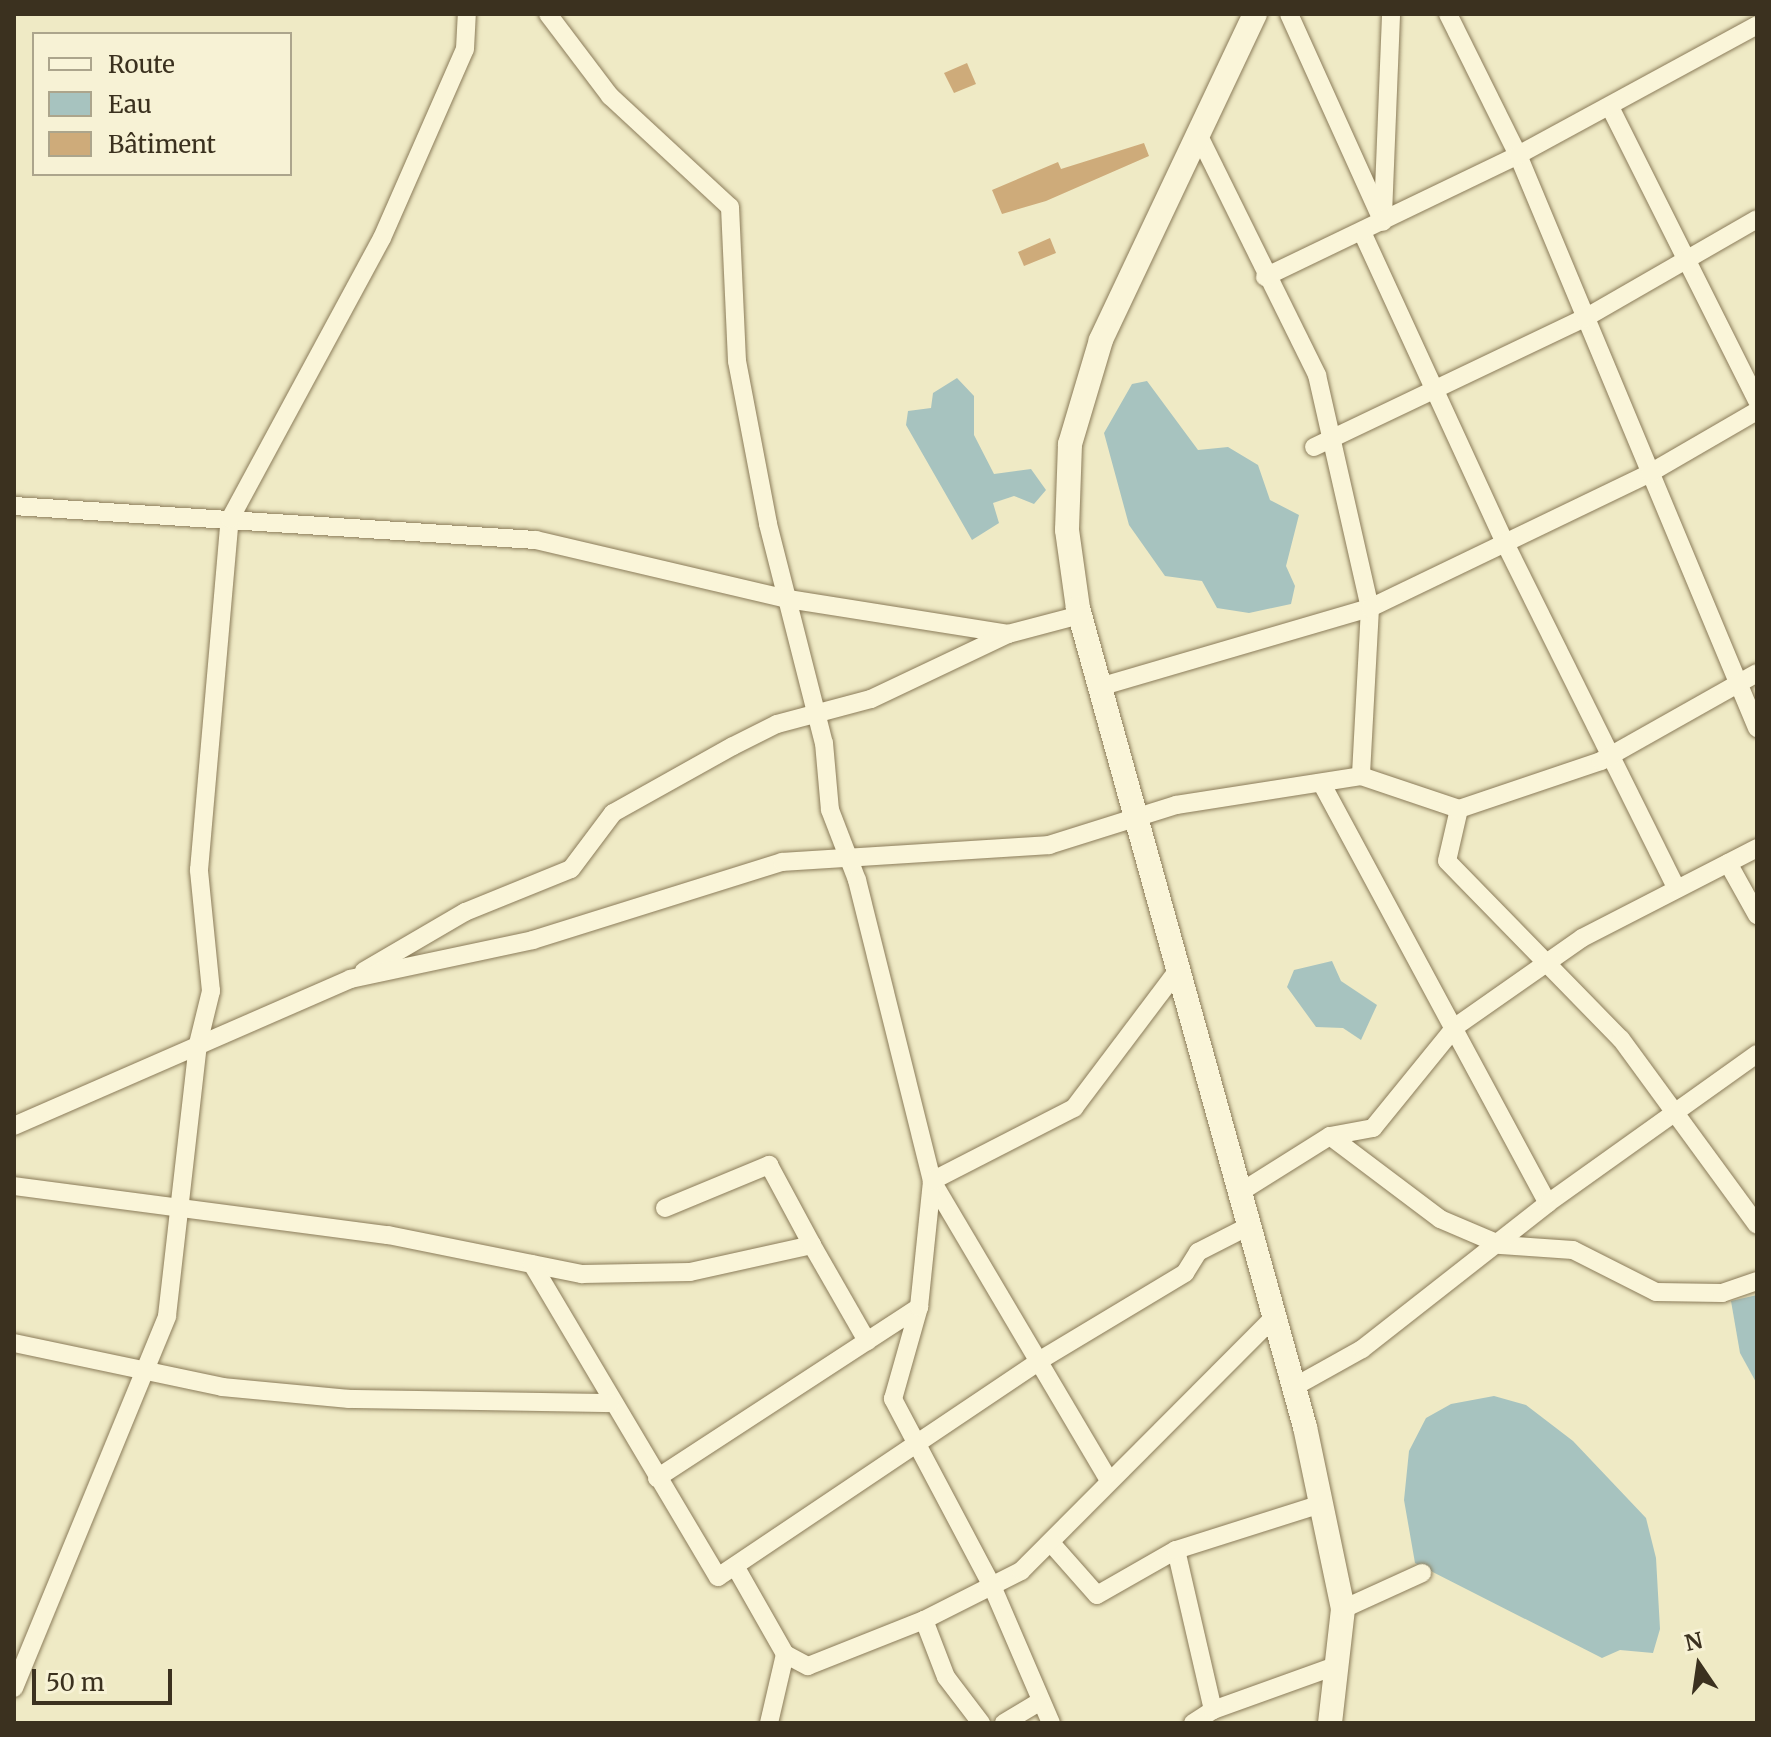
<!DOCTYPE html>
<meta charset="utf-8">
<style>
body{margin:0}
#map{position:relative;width:1771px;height:1737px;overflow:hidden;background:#efeac5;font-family:Merriweather,serif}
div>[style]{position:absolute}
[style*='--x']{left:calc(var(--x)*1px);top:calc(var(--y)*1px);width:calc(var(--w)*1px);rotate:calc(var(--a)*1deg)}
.water>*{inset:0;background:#a7c3bf}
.building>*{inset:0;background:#ceab7a}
.roads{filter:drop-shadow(0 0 2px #8b7c5a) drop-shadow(0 0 2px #8b7c5a)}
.street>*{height:18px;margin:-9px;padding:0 9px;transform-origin:9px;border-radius:9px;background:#faf5d9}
.secondary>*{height:24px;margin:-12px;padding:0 12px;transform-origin:12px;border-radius:12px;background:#faf5d9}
span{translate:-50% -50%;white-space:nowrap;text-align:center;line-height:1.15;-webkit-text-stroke:8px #f7f2d5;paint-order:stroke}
.frame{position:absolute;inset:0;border:16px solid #3b311f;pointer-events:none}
.legend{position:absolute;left:32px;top:32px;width:260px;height:144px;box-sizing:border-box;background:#f7f2d5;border:2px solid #aca58c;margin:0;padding:10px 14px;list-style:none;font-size:24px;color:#3b311f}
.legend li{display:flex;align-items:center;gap:16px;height:40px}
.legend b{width:40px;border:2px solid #aca58c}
.north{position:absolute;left:1659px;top:1625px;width:80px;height:80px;-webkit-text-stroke:6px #f7f2d5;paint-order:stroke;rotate:347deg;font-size:22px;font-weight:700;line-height:32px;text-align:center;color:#3b311f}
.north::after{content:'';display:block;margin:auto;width:28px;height:36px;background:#3b311f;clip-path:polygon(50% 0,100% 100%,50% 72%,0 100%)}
.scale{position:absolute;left:32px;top:1669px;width:140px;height:36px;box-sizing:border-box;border:4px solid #3b311f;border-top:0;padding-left:10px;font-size:24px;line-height:28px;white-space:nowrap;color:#3b311f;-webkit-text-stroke:6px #f7f2d5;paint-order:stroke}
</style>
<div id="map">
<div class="water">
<i style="clip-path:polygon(957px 378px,974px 396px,974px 435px,994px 474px,1031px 469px,1046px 490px,1034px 504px,1014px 496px,993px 503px,999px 523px,972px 540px,906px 425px,908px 411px,931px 408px,933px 393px)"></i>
<i style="clip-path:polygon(1147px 381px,1198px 450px,1228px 447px,1258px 465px,1270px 500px,1299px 515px,1286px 566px,1295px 586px,1291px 604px,1249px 613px,1217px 608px,1202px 581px,1165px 576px,1129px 525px,1104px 433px,1132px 384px)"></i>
<i style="clip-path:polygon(1332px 961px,1341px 981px,1377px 1005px,1361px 1040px,1343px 1028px,1316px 1027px,1287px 987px,1294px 970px)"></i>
<i style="clip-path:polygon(1757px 1295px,1757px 1384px,1740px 1353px,1731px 1301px)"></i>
<i style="clip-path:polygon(1494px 1396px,1526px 1405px,1573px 1441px,1646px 1518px,1656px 1558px,1660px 1629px,1653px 1653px,1620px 1650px,1602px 1658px,1415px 1563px,1404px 1500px,1409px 1451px,1426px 1418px,1451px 1404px)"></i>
</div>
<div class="building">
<i style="clip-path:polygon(967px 63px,976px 84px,954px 93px,944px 73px)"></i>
<i style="clip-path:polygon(1144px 143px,1149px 156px,1046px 201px,1002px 214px,992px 190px,1058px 162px,1061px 169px)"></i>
<i style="clip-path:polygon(1050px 238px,1056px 253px,1024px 266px,1018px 252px)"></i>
</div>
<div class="roads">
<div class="street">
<i style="--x:548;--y:14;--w:103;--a:52.9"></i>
<i style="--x:610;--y:96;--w:163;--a:42.8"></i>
<i style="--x:730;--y:207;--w:154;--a:87.4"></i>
<i style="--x:737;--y:361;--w:166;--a:79.2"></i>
<i style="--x:768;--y:524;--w:226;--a:75.7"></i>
<i style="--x:824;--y:743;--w:67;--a:84.9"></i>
<i style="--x:830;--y:810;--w:75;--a:68.9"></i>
<i style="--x:857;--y:880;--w:310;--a:76"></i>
<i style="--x:932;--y:1181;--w:346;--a:59.4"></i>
<i style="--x:1289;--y:14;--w:228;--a:65.7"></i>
<i style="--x:1448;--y:14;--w:157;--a:63.6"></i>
<i style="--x:1518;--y:155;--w:621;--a:67.36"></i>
<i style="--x:1610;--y:107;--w:328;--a:63.4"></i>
<i style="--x:1199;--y:136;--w:267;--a:63.7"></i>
<i style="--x:1317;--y:375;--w:239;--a:77.2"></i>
<i style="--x:1370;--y:608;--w:168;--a:93.1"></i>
<i style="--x:1383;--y:215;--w:201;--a:-87.7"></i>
<i style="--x:1362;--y:232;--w:342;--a:65.3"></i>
<i style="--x:1505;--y:543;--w:386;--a:63.6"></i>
<i style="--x:1265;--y:277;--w:281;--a:-25.7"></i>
<i style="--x:1518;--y:155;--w:272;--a:-28.5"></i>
<i style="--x:1314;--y:447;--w:300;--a:-25.5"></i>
<i style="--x:1585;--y:318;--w:198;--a:-29.9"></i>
<i style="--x:14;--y:506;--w:523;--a:3.73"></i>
<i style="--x:536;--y:540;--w:259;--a:13.2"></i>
<i style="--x:788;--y:599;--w:223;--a:9"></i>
<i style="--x:1008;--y:634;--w:74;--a:-14.8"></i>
<i style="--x:1099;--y:687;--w:282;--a:-16.3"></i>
<i style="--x:1370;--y:608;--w:311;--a:-25.7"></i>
<i style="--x:1650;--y:473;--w:124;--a:-30.1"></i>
<i style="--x:1323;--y:786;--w:474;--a:61.7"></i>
<i style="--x:1459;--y:809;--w:53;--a:103"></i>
<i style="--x:1447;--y:861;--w:249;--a:45.7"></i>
<i style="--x:1621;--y:1039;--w:230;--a:53.8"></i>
<i style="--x:1728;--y:863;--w:60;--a:60.9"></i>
<i style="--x:364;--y:971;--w:117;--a:-30.3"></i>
<i style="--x:465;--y:912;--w:114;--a:-22.1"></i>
<i style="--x:571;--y:869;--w:70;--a:-53.1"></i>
<i style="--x:613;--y:813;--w:137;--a:-29.2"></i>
<i style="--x:733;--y:746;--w:49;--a:-26.6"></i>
<i style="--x:777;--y:724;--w:97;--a:-14.9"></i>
<i style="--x:871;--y:699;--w:152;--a:-25.4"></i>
<i style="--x:14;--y:1126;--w:367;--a:-23.6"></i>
<i style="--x:350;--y:979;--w:187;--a:-12"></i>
<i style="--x:533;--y:940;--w:261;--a:-17.4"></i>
<i style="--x:782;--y:862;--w:268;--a:-3.6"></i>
<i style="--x:1049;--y:845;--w:133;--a:-17.5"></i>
<i style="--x:1176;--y:805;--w:187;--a:-8.9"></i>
<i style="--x:1361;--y:776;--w:103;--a:18.6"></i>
<i style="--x:1459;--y:809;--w:150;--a:-18.7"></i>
<i style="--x:1601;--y:761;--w:179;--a:-29.4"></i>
<i style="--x:1330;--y:1136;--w:44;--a:-10.5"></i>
<i style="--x:1373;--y:1128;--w:130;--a:-50.9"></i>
<i style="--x:1455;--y:1027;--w:155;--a:-35"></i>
<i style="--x:1582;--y:938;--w:197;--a:-27.2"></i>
<i style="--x:14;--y:1186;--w:377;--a:7.5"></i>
<i style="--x:388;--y:1235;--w:198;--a:11.4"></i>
<i style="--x:582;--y:1274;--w:108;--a:-1.1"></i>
<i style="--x:690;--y:1272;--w:125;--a:-12.5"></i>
<i style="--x:812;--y:1245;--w:111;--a:60.2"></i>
<i style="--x:1239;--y:1193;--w:107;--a:-32.1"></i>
<i style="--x:1330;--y:1136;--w:138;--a:37"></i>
<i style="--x:1440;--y:1219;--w:66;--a:23.1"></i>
<i style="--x:1501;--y:1245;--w:72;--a:4"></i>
<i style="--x:1573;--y:1250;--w:93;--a:26.8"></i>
<i style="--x:1656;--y:1292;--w:66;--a:0.9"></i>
<i style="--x:1722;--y:1293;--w:37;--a:-19"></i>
<i style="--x:665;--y:1208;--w:113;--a:-22.5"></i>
<i style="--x:769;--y:1165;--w:91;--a:61.7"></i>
<i style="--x:532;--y:1264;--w:364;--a:59.3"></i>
<i style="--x:718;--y:1577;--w:391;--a:-33.9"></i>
<i style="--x:1042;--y:1359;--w:167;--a:-31"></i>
<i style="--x:1185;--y:1273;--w:25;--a:-58"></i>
<i style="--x:1198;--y:1252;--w:55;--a:-27"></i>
<i style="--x:14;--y:1343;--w:213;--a:11.9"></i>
<i style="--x:222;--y:1387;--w:128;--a:5.4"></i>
<i style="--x:349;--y:1399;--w:261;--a:0.9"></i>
<i style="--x:1294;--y:1387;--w:78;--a:-29.2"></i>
<i style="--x:1362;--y:1349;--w:236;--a:-38.1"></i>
<i style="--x:1548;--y:1203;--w:257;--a:-35.5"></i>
<i style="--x:657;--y:1478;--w:313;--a:-33.1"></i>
<i style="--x:1051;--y:1543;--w:69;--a:48.5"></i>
<i style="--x:1097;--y:1595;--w:91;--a:-29.7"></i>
<i style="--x:735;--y:1566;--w:101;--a:60.4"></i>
<i style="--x:785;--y:1654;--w:26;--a:28"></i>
<i style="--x:808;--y:1666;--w:125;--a:-21.6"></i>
<i style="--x:924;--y:1620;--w:109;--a:-26.8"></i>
<i style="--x:1021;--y:1571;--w:353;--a:-45.1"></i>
<i style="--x:1343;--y:1609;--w:87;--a:-24.5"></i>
<i style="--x:924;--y:1620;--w:61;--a:68.9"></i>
<i style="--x:946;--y:1677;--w:58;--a:52.7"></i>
<i style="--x:14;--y:1688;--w:402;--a:-67.6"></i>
<i style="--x:167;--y:1316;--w:274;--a:-83.5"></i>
<i style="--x:198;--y:1044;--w:55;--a:-76.2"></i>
<i style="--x:211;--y:991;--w:122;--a:-95.7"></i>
<i style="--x:199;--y:870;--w:352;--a:-85"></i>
<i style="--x:230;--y:519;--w:319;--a:-61.6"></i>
<i style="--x:382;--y:238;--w:206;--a:-66.3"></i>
<i style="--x:465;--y:49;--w:35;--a:-87"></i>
<i style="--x:1213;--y:1710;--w:130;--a:-19.8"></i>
<i style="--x:769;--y:1723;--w:71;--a:-76.9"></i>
<i style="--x:1004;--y:1723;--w:39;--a:-31"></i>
<i style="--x:1051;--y:1723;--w:149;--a:-113.3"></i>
<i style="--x:992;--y:1586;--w:212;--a:-117.9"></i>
<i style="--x:893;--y:1399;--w:96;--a:-74.2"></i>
<i style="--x:919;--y:1307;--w:127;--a:-84.1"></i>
<i style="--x:932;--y:1181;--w:160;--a:-27.2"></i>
<i style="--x:1074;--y:1108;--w:173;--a:-53"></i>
<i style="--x:1193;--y:1723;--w:24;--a:-33"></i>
<i style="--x:1213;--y:1710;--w:164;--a:-103"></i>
<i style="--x:1176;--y:1550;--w:149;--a:-17.6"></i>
</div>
<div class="secondary">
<i style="--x:1255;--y:14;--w:361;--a:115.3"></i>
<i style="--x:1101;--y:340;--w:109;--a:106.6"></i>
<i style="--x:1070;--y:444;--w:86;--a:92"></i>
<i style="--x:1067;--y:530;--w:79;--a:82"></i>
<i style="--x:1078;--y:608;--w:850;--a:74.51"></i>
<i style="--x:1305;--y:1427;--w:186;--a:78.2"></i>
<i style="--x:1343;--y:1609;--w:115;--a:96.5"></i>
</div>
</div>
<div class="frame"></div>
<ul class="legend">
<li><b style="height:10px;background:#faf5d9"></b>Route</li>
<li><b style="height:22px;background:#a7c3bf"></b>Eau</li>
<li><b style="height:22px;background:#ceab7a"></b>Bâtiment</li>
</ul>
<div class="north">N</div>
<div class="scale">50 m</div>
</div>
